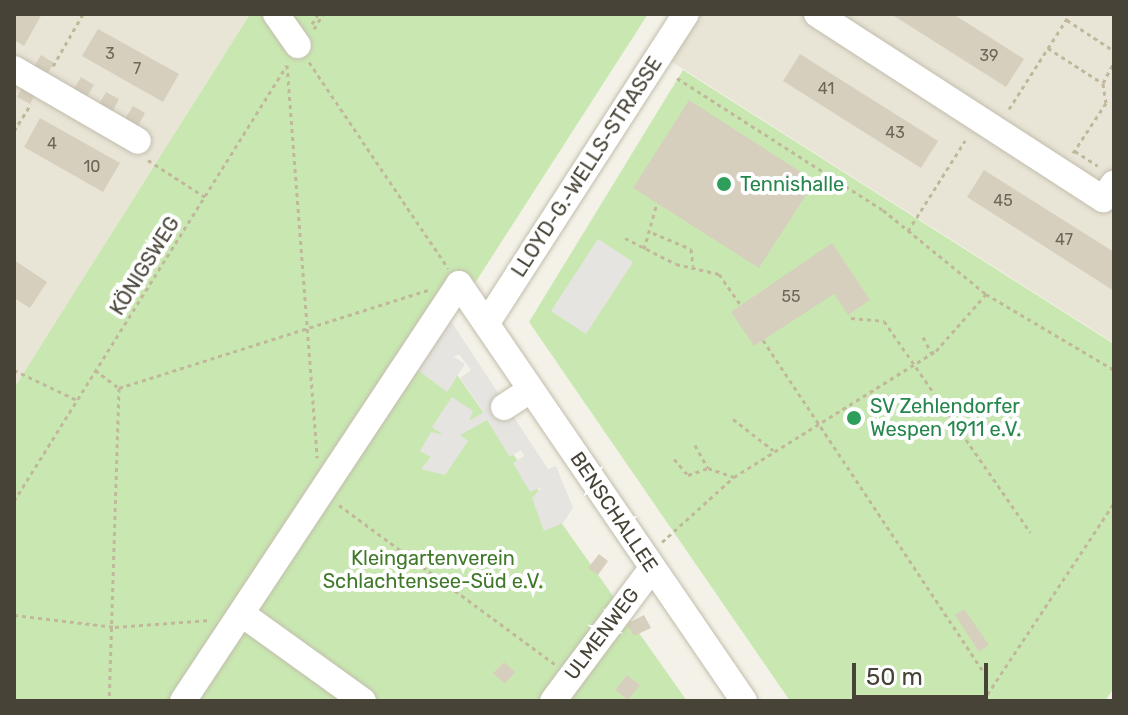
<!DOCTYPE html>
<meta charset="utf-8">
<style>
body{margin:0}
#map{position:relative;width:1128px;height:715px;overflow:hidden;background:#f4f2e8;font-family:Rubik,sans-serif}
div>[style]{position:absolute}
[style*='--x']{left:calc(var(--x)*1px);top:calc(var(--y)*1px);width:calc(var(--w)*1px);rotate:calc(var(--a)*1deg)}
.residential>*{inset:0;background:#e8e4d6}
.green>*{inset:0;background:#c9e8b1}
.parking>*{inset:0;background:#e5e4e0}
.building>*{inset:0;background:#d6cfbd}
.path>*{height:3px;margin-top:-1.5px;transform-origin:0;background:repeating-linear-gradient(90deg,#c1b89c 0 4px,transparent 0 8px)}
.roads{filter:drop-shadow(0 0 2px #c2bdad) drop-shadow(0 0 2px #c2bdad)}
.minor>*{height:26px;margin:-13px;padding:0 13px;transform-origin:13px;border-radius:13px;background:#fff}
.dots>*{width:22px;height:22px;translate:-50% -50%;box-sizing:border-box;border:4px solid #fff;border-radius:50%}
span{translate:-50% -50%;white-space:nowrap;text-align:center;line-height:1.15;-webkit-text-stroke:8px #fff;paint-order:stroke}
.number-label{font-size:16px;color:#6b6658}
.number-label span{-webkit-text-stroke-width:0}
.street-label{font-size:20px;color:#474337}
.leisure-label{font-size:20px;color:#27864d}
.left{translate:0 -50%;text-align:left}
.park-label{font-size:20px;color:#3f7929}
.frame{position:absolute;inset:0;border:16px solid #474337;pointer-events:none}
.scale{position:absolute;left:852px;top:663px;width:136px;height:36px;box-sizing:border-box;border:4px solid #474337;border-top:0;padding-left:10px;font-size:24px;line-height:28px;white-space:nowrap;color:#474337;-webkit-text-stroke:6px #fff;paint-order:stroke}
</style>
<div id="map">
<div class="residential">
<i style="clip-path:polygon(14px 14px,250px 14px,14px 388px)"></i>
<i style="clip-path:polygon(698px 14px,1114px 14px,1114px 343px,669px 60px)"></i>
</div>
<div class="green">
<i style="clip-path:polygon(250px 14px,648px 14px,475px 283px,468px 275px,429px 335px,687px 701px,14px 701px,14px 388px)"></i>
<i style="clip-path:polygon(683px 70px,1114px 344px,1114px 688px,1105px 701px,790px 701px,529px 322px)"></i>
</div>
<div class="parking">
<i style="clip-path:polygon(598px 239px,633px 262px,586px 334px,551px 311px)"></i>
<i style="clip-path:polygon(447px 315px,548px 469px,556px 466px,573px 508px,563px 523px,544px 531px,532px 498px,542px 487px,530px 492px,513px 463px,524px 456px,521px 450px,510px 457px,487px 420px,460px 435px,468px 441px,445px 475px,421px 469px,431px 457px,420px 451px,431px 432px,443px 435px,432px 427px,452px 397px,473px 411px,469px 421px,484px 412px,460px 378px,471px 370px,459px 354px,454px 357px,465px 364px,447px 392px,414px 367px)"></i>
</div>
<div class="building">
<i style="clip-path:polygon(14px 14px,42px 14px,24px 46px,14px 40px)"></i>
<i style="clip-path:polygon(891px 14px,953px 14px,1024px 59px,1006px 87px)"></i>
<i style="clip-path:polygon(98px 29px,179px 74px,163px 102px,82px 56px)"></i>
<i style="clip-path:polygon(800px 54px,938px 141px,921px 168px,783px 81px)"></i>
<i style="clip-path:polygon(41px 55px,54px 63px,46px 76px,33px 68px)"></i>
<i style="clip-path:polygon(81px 77px,94px 85px,86px 98px,73px 90px)"></i>
<i style="clip-path:polygon(24px 84px,37px 91px,30px 104px,17px 97px)"></i>
<i style="clip-path:polygon(106px 92px,119px 99px,112px 112px,99px 104px)"></i>
<i style="clip-path:polygon(689px 100px,815px 181px,759px 268px,633px 188px)"></i>
<i style="clip-path:polygon(133px 106px,145px 113px,138px 126px,125px 119px)"></i>
<i style="clip-path:polygon(40px 118px,120px 163px,103px 192px,24px 147px)"></i>
<i style="clip-path:polygon(984px 170px,1114px 252px,1114px 291px,967px 197px)"></i>
<i style="clip-path:polygon(832px 243px,870px 300px,848px 315px,834px 294px,754px 346px,731px 312px)"></i>
<i style="clip-path:polygon(14px 260px,47px 282px,30px 308px,14px 298px)"></i>
<i style="clip-path:polygon(599px 554px,608px 561px,598px 575px,588px 568px)"></i>
<i style="clip-path:polygon(964px 609px,989px 645px,979px 652px,955px 615px)"></i>
<i style="clip-path:polygon(644px 615px,651px 628px,634px 636px,627px 624px)"></i>
<i style="clip-path:polygon(504px 662px,515px 672px,505px 684px,493px 673px)"></i>
<i style="clip-path:polygon(627px 675px,640px 685px,628px 700px,615px 690px)"></i>
</div>
<div class="path">
<i style="--x:1067;--y:20;--w:56;--a:33.4"></i>
<i style="--x:312;--y:24;--w:12;--a:-59"></i>
<i style="--x:314;--y:29;--w:17;--a:-59"></i>
<i style="--x:1048;--y:48;--w:64;--a:32.9"></i>
<i style="--x:309;--y:62;--w:249;--a:56"></i>
<i style="--x:287;--y:65;--w:394;--a:85.6"></i>
<i style="--x:53;--y:66;--w:60;--a:-60"></i>
<i style="--x:677;--y:78;--w:245;--a:32.7"></i>
<i style="--x:883;--y:210;--w:133;--a:39.2"></i>
<i style="--x:986;--y:294;--w:149;--a:30.7"></i>
<i style="--x:1009;--y:109;--w:113;--a:-57.3"></i>
<i style="--x:14;--y:131;--w:32;--a:-58"></i>
<i style="--x:1075;--y:151;--w:27;--a:33"></i>
<i style="--x:1073;--y:153;--w:60;--a:-56.6"></i>
<i style="--x:1106;--y:103;--w:20;--a:-99"></i>
<i style="--x:1103;--y:83;--w:24;--a:-62"></i>
<i style="--x:148;--y:160;--w:68;--a:33"></i>
<i style="--x:908;--y:231;--w:107;--a:-57.7"></i>
<i style="--x:653;--y:233;--w:41;--a:22.8"></i>
<i style="--x:691;--y:249;--w:17;--a:83"></i>
<i style="--x:625;--y:238;--w:57;--a:27"></i>
<i style="--x:676;--y:264;--w:44;--a:13.1"></i>
<i style="--x:719;--y:274;--w:39;--a:55"></i>
<i style="--x:644;--y:249;--w:48;--a:-74.2"></i>
<i style="--x:851;--y:318;--w:33;--a:5"></i>
<i style="--x:884;--y:321;--w:257;--a:55.3"></i>
<i style="--x:923;--y:337;--w:19;--a:62"></i>
<i style="--x:763;--y:340;--w:397;--a:56.4"></i>
<i style="--x:14;--y:370;--w:70;--a:25.5"></i>
<i style="--x:95;--y:370;--w:30;--a:37"></i>
<i style="--x:119;--y:388;--w:313;--a:91.8"></i>
<i style="--x:119;--y:388;--w:324;--a:-17.6"></i>
<i style="--x:733;--y:419;--w:51;--a:37.8"></i>
<i style="--x:695;--y:445;--w:26;--a:61"></i>
<i style="--x:708;--y:468;--w:28;--a:19"></i>
<i style="--x:674;--y:459;--w:21;--a:49"></i>
<i style="--x:688;--y:475;--w:21;--a:-19"></i>
<i style="--x:14;--y:501;--w:514;--a:-57.95"></i>
<i style="--x:339;--y:505;--w:268;--a:36.4"></i>
<i style="--x:662;--y:542;--w:97;--a:-42.1"></i>
<i style="--x:734;--y:477;--w:238;--a:-32"></i>
<i style="--x:936;--y:351;--w:76;--a:-48.7"></i>
<i style="--x:14;--y:615;--w:102;--a:6.8"></i>
<i style="--x:115;--y:627;--w:95;--a:-4.2"></i>
<i style="--x:983;--y:701;--w:237;--a:-56.5"></i>
</div>
<div class="roads">
<div class="minor">
<i style="--x:276;--y:14;--w:38;--a:55"></i>
<i style="--x:817;--y:14;--w:341;--a:32.9"></i>
<i style="--x:1103;--y:199;--w:19;--a:-55"></i>
<i style="--x:14;--y:69;--w:143;--a:30.1"></i>
<i style="--x:488;--y:321;--w:365;--a:-57.2"></i>
<i style="--x:504;--y:407;--w:31;--a:-33"></i>
<i style="--x:242;--y:614;--w:149;--a:35.7"></i>
<i style="--x:183;--y:701;--w:500;--a:-56.5"></i>
<i style="--x:459;--y:284;--w:505;--a:55.65"></i>
<i style="--x:553;--y:701;--w:166;--a:-53.3"></i>
</div>
</div>
<div class="dots">
<i style="left:724px;top:184px;background:#2e9e5b"></i>
<i style="left:854px;top:418px;background:#2e9e5b"></i>
</div>
<div class="number-label">
<span style="left:110px;top:54px">3</span>
<span style="left:989px;top:56px">39</span>
<span style="left:137px;top:69px">7</span>
<span style="left:826px;top:89px">41</span>
<span style="left:895px;top:133px">43</span>
<span style="left:52px;top:144px">4</span>
<span style="left:92px;top:167px">10</span>
<span style="left:1003px;top:201px">45</span>
<span style="left:1064px;top:240px">47</span>
<span style="left:791px;top:297px">55</span>
</div>
<div class="street-label">
<span style="left:587px;top:167px;rotate:-57deg">LLOYD-G.-WELLS-STRASSE</span>
<span style="left:145px;top:266px;rotate:-58deg">KÖNIGSWEG</span>
<span style="left:614px;top:512px;rotate:56deg">BENSCHALLEE</span>
<span style="left:602px;top:634px;rotate:-53deg">ULMENWEG</span>
</div>
<div class="leisure-label">
<span class="left" style="left:740px;top:184px">Tennishalle</span>
<span class="left" style="left:870px;top:418px">SV Zehlendorfer<br>Wespen 1911 e.V.</span>
</div>
<div class="park-label">
<span style="left:433px;top:570px">Kleingartenverein<br>Schlachtensee-Süd e.V.</span>
</div>
<div class="frame"></div>
<div class="scale">50 m</div>
</div>
